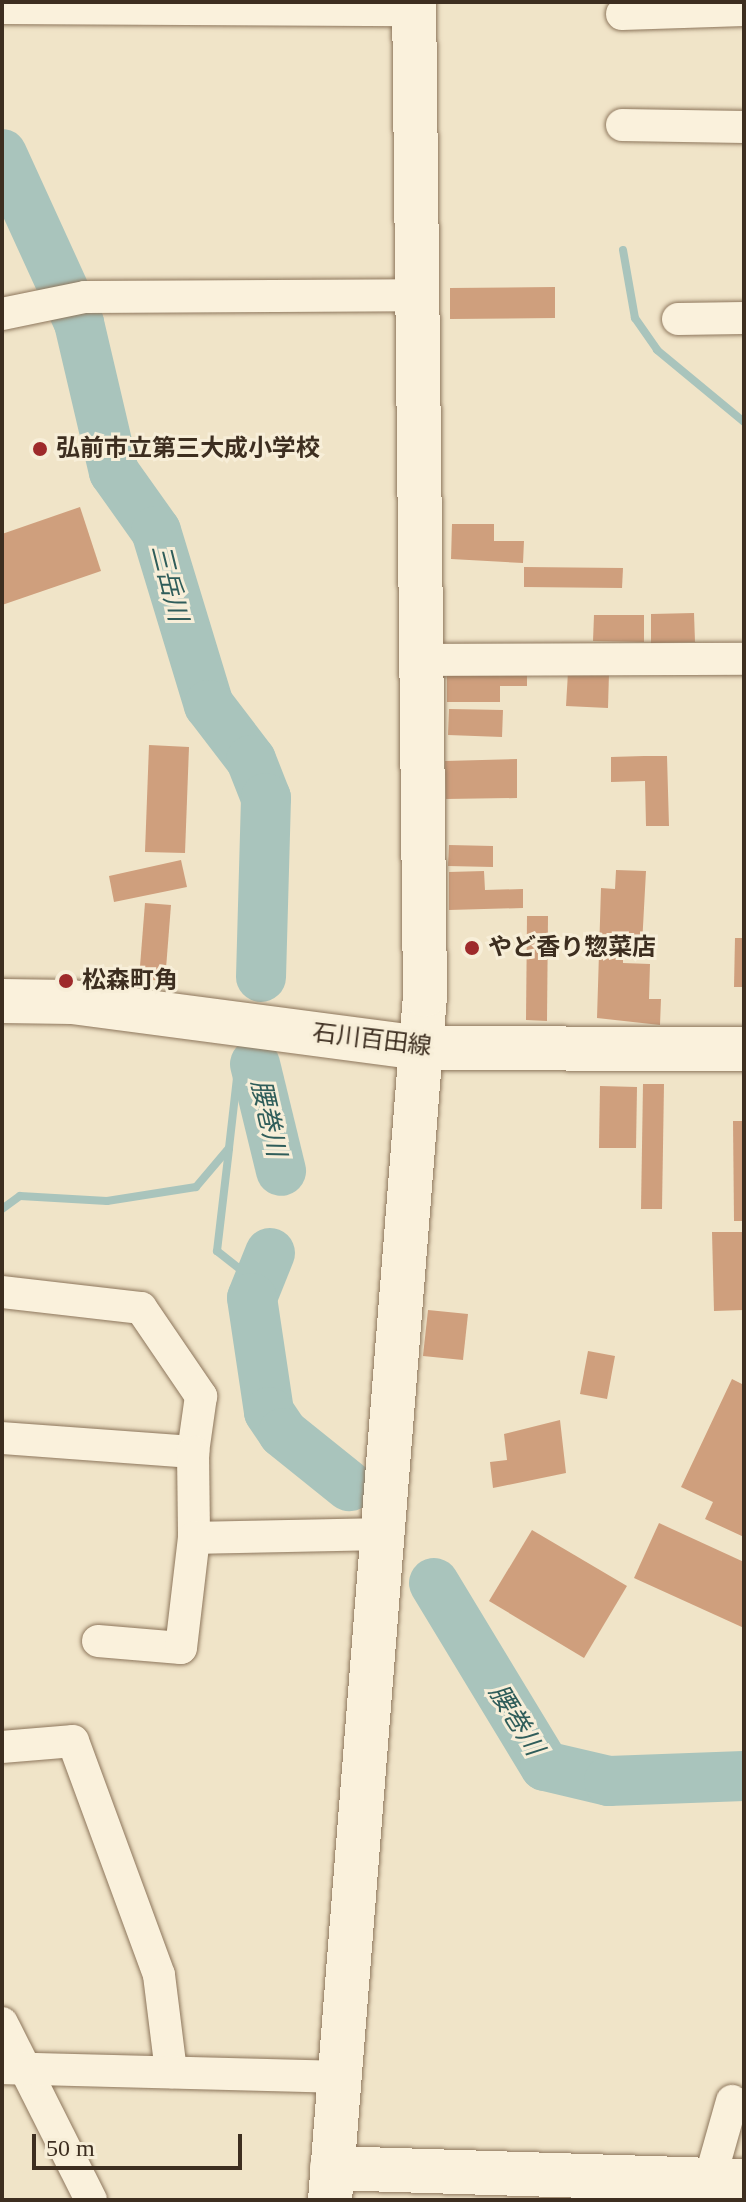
<!DOCTYPE html>
<meta charset="utf-8">
<style>
body{margin:0}
#map{position:relative;width:746px;height:2202px;overflow:hidden;background:#f0e4c8;font-family:"Times New Roman","Noto Sans JP",serif}
div>[style]{position:absolute}
[style*='--x']{left:calc(var(--x)*1px);top:calc(var(--y)*1px);width:calc(var(--w)*1px);rotate:calc(var(--a)*1deg)}
.stream>*{height:8px;margin:-4px;padding:0 4px;transform-origin:4px;border-radius:4px;background:#a9c4bc}
.river>*{height:50px;margin:-25px;padding:0 25px;transform-origin:25px;border-radius:25px;background:#a9c4bc}
.building>*{inset:0;background:#cf9f7d}
.roads{filter:drop-shadow(0 0 2px #8d765c) drop-shadow(0 0 2px #8d765c)}
.street>*{height:32px;margin:-16px;padding:0 16px;transform-origin:16px;border-radius:16px;background:#faf1dc}
.secondary>*{height:44px;margin:-22px;padding:0 22px;transform-origin:22px;border-radius:22px;background:#faf1dc}
.dots>*{width:22px;height:22px;translate:-50% -50%;box-sizing:border-box;border:4px solid #f7eed8;border-radius:50%}
span{translate:-50% -50%;white-space:nowrap;text-align:center;line-height:1.15;-webkit-text-stroke:6px #f7eed8;paint-order:stroke}
.poi-label{font-size:24px;color:#3d2e20;font-weight:700}
.left{translate:0 -50%;text-align:left}
.street-label{font-size:24px;color:#3d2e20}
.water-label{font-size:26px;color:#2f5d5a;font-style:italic}
.frame{position:absolute;inset:0;border:4px solid #3d2e20;pointer-events:none}
.scale{position:absolute;left:32px;top:2134px;width:210px;height:36px;box-sizing:border-box;border:4px solid #3d2e20;border-top:0;padding-left:10px;font-size:24px;line-height:28px;white-space:nowrap;color:#3d2e20;-webkit-text-stroke:6px #f7eed8;paint-order:stroke}
</style>
<div id="map">
<div class="stream">
<i style="--x:623;--y:250;--w:69;--a:80"></i>
<i style="--x:635;--y:318;--w:39;--a:55"></i>
<i style="--x:657;--y:350;--w:113;--a:39.6"></i>
<i style="--x:229;--y:1149;--w:103;--a:96.7"></i>
<i style="--x:217;--y:1251;--w:48;--a:38.3"></i>
<i style="--x:2;--y:1209;--w:22;--a:-36"></i>
<i style="--x:20;--y:1196;--w:87;--a:3.3"></i>
<i style="--x:107;--y:1201;--w:90;--a:-8.9"></i>
<i style="--x:196;--y:1187;--w:51;--a:-49.8"></i>
<i style="--x:229;--y:1148;--w:70;--a:-83.5"></i>
</div>
<div class="river">
<i style="--x:2;--y:154;--w:186;--a:65.5"></i>
<i style="--x:79;--y:323;--w:153;--a:76.8"></i>
<i style="--x:114;--y:472;--w:72;--a:54.6"></i>
<i style="--x:156;--y:531;--w:182;--a:73.1"></i>
<i style="--x:209;--y:705;--w:69;--a:52.6"></i>
<i style="--x:251;--y:760;--w:41;--a:68.5"></i>
<i style="--x:266;--y:798;--w:179;--a:91.6"></i>
<i style="--x:255;--y:1064;--w:110;--a:76.3"></i>
<i style="--x:270;--y:1253;--w:48;--a:111.8"></i>
<i style="--x:252;--y:1298;--w:115;--a:81.5"></i>
<i style="--x:269;--y:1412;--w:25;--a:56"></i>
<i style="--x:283;--y:1433;--w:85;--a:38.8"></i>
<i style="--x:434;--y:1583;--w:214;--a:58.8"></i>
<i style="--x:545;--y:1766;--w:66;--a:13.2"></i>
<i style="--x:609;--y:1781;--w:135;--a:-2.1"></i>
</div>
<div class="building">
<i style="clip-path:polygon(555px 287px,555px 318px,450px 319px,450px 288px)"></i>
<i style="clip-path:polygon(80px 507px,101px 571px,2px 605px,2px 534px)"></i>
<i style="clip-path:polygon(452px 524px,494px 524px,494px 541px,524px 541px,523px 563px,451px 559px)"></i>
<i style="clip-path:polygon(524px 567px,623px 568px,622px 588px,524px 587px)"></i>
<i style="clip-path:polygon(694px 613px,695px 642px,651px 643px,651px 614px)"></i>
<i style="clip-path:polygon(594px 615px,644px 615px,644px 642px,593px 641px)"></i>
<i style="clip-path:polygon(447px 672px,527px 672px,527px 686px,500px 686px,500px 702px,447px 702px)"></i>
<i style="clip-path:polygon(568px 672px,609px 673px,608px 708px,566px 706px)"></i>
<i style="clip-path:polygon(449px 709px,503px 710px,502px 737px,448px 735px)"></i>
<i style="clip-path:polygon(149px 745px,189px 747px,185px 853px,145px 852px)"></i>
<i style="clip-path:polygon(644px 756px,667px 756px,669px 826px,646px 826px,645px 781px,611px 782px,611px 757px)"></i>
<i style="clip-path:polygon(517px 759px,517px 798px,446px 799px,445px 761px)"></i>
<i style="clip-path:polygon(449px 845px,493px 846px,493px 867px,448px 866px)"></i>
<i style="clip-path:polygon(181px 860px,187px 887px,114px 902px,109px 876px)"></i>
<i style="clip-path:polygon(616px 870px,646px 871px,642px 945px,623px 945px,623px 963px,650px 964px,649px 999px,661px 999px,660px 1025px,597px 1018px,601px 888px,615px 889px)"></i>
<i style="clip-path:polygon(484px 871px,485px 890px,523px 889px,523px 908px,449px 910px,449px 872px)"></i>
<i style="clip-path:polygon(145px 903px,171px 905px,165px 981px,139px 979px)"></i>
<i style="clip-path:polygon(527px 916px,548px 916px,547px 1021px,526px 1020px)"></i>
<i style="clip-path:polygon(735px 938px,744px 938px,744px 987px,734px 987px)"></i>
<i style="clip-path:polygon(643px 1084px,664px 1084px,662px 1209px,641px 1209px)"></i>
<i style="clip-path:polygon(600px 1086px,637px 1087px,636px 1148px,599px 1148px)"></i>
<i style="clip-path:polygon(733px 1121px,744px 1121px,744px 1221px,734px 1221px)"></i>
<i style="clip-path:polygon(712px 1232px,744px 1232px,744px 1310px,714px 1311px)"></i>
<i style="clip-path:polygon(428px 1310px,468px 1314px,463px 1360px,423px 1356px)"></i>
<i style="clip-path:polygon(588px 1351px,615px 1356px,607px 1399px,580px 1394px)"></i>
<i style="clip-path:polygon(732px 1379px,744px 1385px,744px 1537px,705px 1519px,713px 1502px,681px 1487px)"></i>
<i style="clip-path:polygon(560px 1420px,566px 1473px,493px 1488px,490px 1462px,507px 1460px,504px 1434px)"></i>
<i style="clip-path:polygon(659px 1523px,744px 1562px,744px 1628px,634px 1578px)"></i>
<i style="clip-path:polygon(532px 1530px,627px 1586px,584px 1658px,489px 1601px)"></i>
</div>
<div class="roads">
<div class="street">
<i style="--x:2;--y:8;--w:412;--a:0.3"></i>
<i style="--x:622;--y:14;--w:122;--a:-1.9"></i>
<i style="--x:622;--y:125;--w:122;--a:0.9"></i>
<i style="--x:2;--y:314;--w:85;--a:-11.6"></i>
<i style="--x:85;--y:297;--w:330;--a:-0.3"></i>
<i style="--x:678;--y:319;--w:66;--a:-0.9"></i>
<i style="--x:420;--y:660;--w:324;--a:-0.2"></i>
<i style="--x:2;--y:1292;--w:140;--a:6.6"></i>
<i style="--x:141;--y:1308;--w:107;--a:55.7"></i>
<i style="--x:201;--y:1396;--w:57;--a:98.1"></i>
<i style="--x:2;--y:1438;--w:192;--a:4.2"></i>
<i style="--x:193;--y:1452;--w:86;--a:89.3"></i>
<i style="--x:194;--y:1538;--w:188;--a:-1.2"></i>
<i style="--x:98;--y:1641;--w:83;--a:4.8"></i>
<i style="--x:181;--y:1648;--w:111;--a:-83.3"></i>
<i style="--x:2;--y:1747;--w:71;--a:-4.8"></i>
<i style="--x:73;--y:1741;--w:249;--a:69.8"></i>
<i style="--x:159;--y:1975;--w:98;--a:82.9"></i>
<i style="--x:2;--y:2023;--w:198;--a:63.3"></i>
<i style="--x:2;--y:2068;--w:336;--a:1.5"></i>
<i style="--x:704;--y:2200;--w:103;--a:-74.2"></i>
</div>
<div class="secondary">
<i style="--x:2;--y:1001;--w:70;--a:0.8"></i>
<i style="--x:72;--y:1002;--w:353;--a:7.5"></i>
<i style="--x:422;--y:1048;--w:322;--a:0.2"></i>
<i style="--x:332;--y:2168;--w:412;--a:1.8"></i>
<i style="--x:330;--y:2200;--w:1209;--a:-85.49"></i>
<i style="--x:425;--y:995;--w:993;--a:-90.63"></i>
</div>
</div>
<div class="dots">
<i style="left:40px;top:449px;background:#9e2a2b"></i>
<i style="left:472px;top:948px;background:#9e2a2b"></i>
<i style="left:66px;top:981px;background:#9e2a2b"></i>
</div>
<div class="poi-label">
<span class="left" style="left:56px;top:449px">弘前市立第三大成小学校</span>
<span class="left" style="left:488px;top:948px">やど香り惣菜店</span>
<span class="left" style="left:82px;top:981px">松森町角</span>
</div>
<div class="street-label">
<span style="left:372px;top:1040px;rotate:7deg">石川百田線</span>
</div>
<div class="water-label">
<span style="left:169px;top:583px;rotate:76deg">三岳川</span>
<span style="left:268px;top:1118px;rotate:77deg">腰巻川</span>
<span style="left:516px;top:1720px;rotate:58deg">腰巻川</span>
</div>
<div class="frame"></div>
<div class="scale">50 m</div>
</div>
